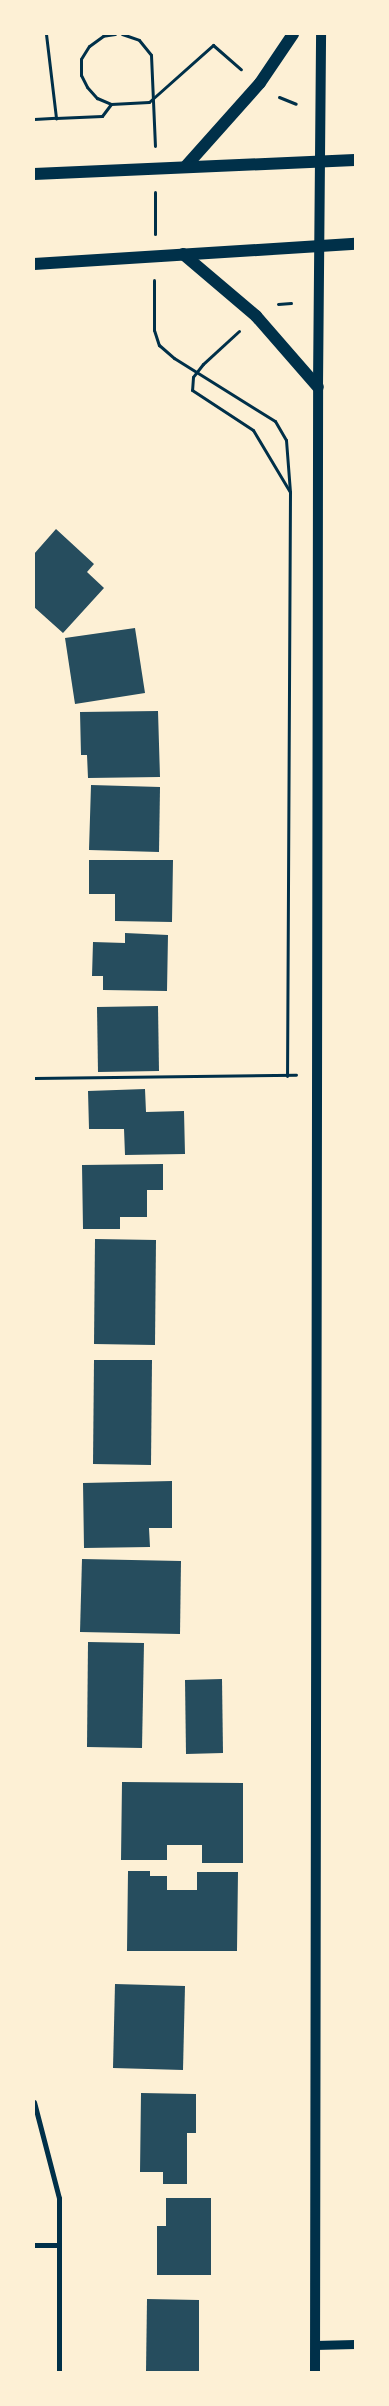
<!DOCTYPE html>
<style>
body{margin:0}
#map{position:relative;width:389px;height:2406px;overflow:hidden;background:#fdf0d5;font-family:"Public Sans",sans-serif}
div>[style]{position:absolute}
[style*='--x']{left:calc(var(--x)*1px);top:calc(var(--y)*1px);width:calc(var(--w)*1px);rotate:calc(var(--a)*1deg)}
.building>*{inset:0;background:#264d5e}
.path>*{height:3px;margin:-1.5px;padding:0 1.5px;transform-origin:1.5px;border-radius:1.5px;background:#003049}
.minor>*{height:5px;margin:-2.5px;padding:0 2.5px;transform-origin:2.5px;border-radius:2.5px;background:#003049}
.tertiary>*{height:9px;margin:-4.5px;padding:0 4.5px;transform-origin:4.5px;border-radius:4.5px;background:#003049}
.secondary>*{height:10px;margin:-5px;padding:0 5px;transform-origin:5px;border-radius:5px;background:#003049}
.primary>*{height:12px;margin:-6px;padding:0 6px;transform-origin:6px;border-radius:6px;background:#003049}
span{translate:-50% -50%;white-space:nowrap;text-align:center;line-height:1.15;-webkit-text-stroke:4.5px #fdf0d5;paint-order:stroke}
.frame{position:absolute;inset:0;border:35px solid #fdf0d5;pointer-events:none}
</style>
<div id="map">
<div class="building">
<i style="clip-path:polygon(56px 529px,94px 564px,87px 572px,104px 588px,63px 633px,34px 607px,34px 554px)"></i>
<i style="clip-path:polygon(135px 628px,145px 693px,75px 704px,65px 638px)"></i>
<i style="clip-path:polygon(158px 711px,160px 777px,88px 778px,87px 755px,81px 755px,80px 712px)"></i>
<i style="clip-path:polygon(91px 785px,160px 787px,159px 852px,89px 850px)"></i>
<i style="clip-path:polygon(89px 860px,173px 860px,172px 922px,115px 921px,115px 894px,89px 894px)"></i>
<i style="clip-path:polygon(125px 933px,168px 935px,167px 991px,103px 990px,103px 976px,92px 976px,93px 942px,125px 943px)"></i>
<i style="clip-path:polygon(158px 1006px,159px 1071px,98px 1072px,97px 1007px)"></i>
<i style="clip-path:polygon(145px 1089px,146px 1112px,184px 1111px,185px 1154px,125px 1155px,124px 1129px,89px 1129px,88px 1091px)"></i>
<i style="clip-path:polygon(163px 1164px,163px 1190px,147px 1190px,147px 1217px,120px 1217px,120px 1229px,83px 1229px,82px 1165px)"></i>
<i style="clip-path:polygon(95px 1239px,156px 1240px,155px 1345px,94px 1344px)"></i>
<i style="clip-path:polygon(94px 1360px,152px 1360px,151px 1465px,93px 1464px)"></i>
<i style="clip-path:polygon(172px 1481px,172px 1528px,149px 1528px,150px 1547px,84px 1548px,83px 1483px)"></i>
<i style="clip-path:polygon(82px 1559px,181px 1561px,180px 1634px,80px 1632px)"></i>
<i style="clip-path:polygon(88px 1642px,144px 1643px,142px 1748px,87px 1747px)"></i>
<i style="clip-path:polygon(222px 1679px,223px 1753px,186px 1754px,185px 1680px)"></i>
<i style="clip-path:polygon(122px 1782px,243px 1783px,243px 1863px,202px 1863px,202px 1845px,167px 1845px,167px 1860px,121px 1860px)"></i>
<i style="clip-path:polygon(128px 1871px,150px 1871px,150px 1876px,167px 1876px,167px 1890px,197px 1890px,197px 1872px,238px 1872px,237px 1951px,127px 1951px)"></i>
<i style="clip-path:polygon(115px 1984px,185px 1986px,183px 2070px,113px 2068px)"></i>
<i style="clip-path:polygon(141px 2093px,196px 2094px,196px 2133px,187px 2133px,187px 2184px,163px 2184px,163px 2172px,140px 2172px)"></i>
<i style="clip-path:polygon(166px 2198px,211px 2198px,211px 2275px,157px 2275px,157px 2226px,166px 2226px)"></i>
<i style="clip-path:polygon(147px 2299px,199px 2300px,199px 2372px,146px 2372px)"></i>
</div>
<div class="path">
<i style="--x:46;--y:34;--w:85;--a:83.2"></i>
<i style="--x:56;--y:118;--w:46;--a:-2.5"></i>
<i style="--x:102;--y:116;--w:15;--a:-53"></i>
<i style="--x:115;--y:34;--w:12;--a:171"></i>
<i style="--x:103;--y:36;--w:17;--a:144"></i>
<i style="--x:89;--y:46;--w:15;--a:122"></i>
<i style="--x:81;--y:59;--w:16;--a:90"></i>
<i style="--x:81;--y:75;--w:13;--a:63"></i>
<i style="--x:87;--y:87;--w:15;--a:48"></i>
<i style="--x:97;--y:98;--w:15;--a:23"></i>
<i style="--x:111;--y:104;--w:38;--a:-3"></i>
<i style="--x:149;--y:102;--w:86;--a:-41.7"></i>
<i style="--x:213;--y:45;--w:37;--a:41"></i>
<i style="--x:122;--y:34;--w:18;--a:19"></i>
<i style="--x:139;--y:40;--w:19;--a:51"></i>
<i style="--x:151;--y:55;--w:91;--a:87.5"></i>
<i style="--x:279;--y:97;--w:18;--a:22"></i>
<i style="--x:34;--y:119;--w:22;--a:-3"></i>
<i style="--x:155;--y:234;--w:42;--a:-90"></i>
<i style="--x:154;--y:280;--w:50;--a:90"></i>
<i style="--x:154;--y:330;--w:16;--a:72"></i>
<i style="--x:159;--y:345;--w:20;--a:41"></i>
<i style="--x:174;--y:358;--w:119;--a:32"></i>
<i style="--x:275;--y:421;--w:22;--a:60"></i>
<i style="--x:286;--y:440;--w:52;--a:85.6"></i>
<i style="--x:290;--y:492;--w:584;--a:90.29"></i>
<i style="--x:278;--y:304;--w:13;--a:-4"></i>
<i style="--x:239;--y:331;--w:49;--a:137.5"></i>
<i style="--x:203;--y:364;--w:16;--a:128"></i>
<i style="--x:193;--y:377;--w:13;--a:94"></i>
<i style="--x:192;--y:390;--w:73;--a:33.3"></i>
<i style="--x:253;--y:430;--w:72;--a:59.2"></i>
<i style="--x:34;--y:1078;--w:262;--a:-0.7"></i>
</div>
<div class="minor">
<i style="--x:34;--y:2102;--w:99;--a:75.4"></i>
<i style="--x:59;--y:2198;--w:174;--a:90"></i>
<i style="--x:34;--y:2245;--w:24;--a:0"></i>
</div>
<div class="tertiary">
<i style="--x:315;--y:2345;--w:40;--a:-1.4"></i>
</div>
<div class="secondary">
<i style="--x:315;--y:2372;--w:1985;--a:-89.91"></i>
<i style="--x:318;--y:387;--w:353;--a:-89.5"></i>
</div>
<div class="primary">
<i style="--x:186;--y:166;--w:111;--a:-48.3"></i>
<i style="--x:260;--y:83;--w:59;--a:-56"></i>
<i style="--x:34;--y:174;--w:321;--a:-2.5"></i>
<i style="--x:183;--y:254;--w:96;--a:40.3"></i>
<i style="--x:256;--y:316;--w:94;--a:48.9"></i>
<i style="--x:34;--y:264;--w:322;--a:-3.6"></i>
</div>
<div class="frame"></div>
</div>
